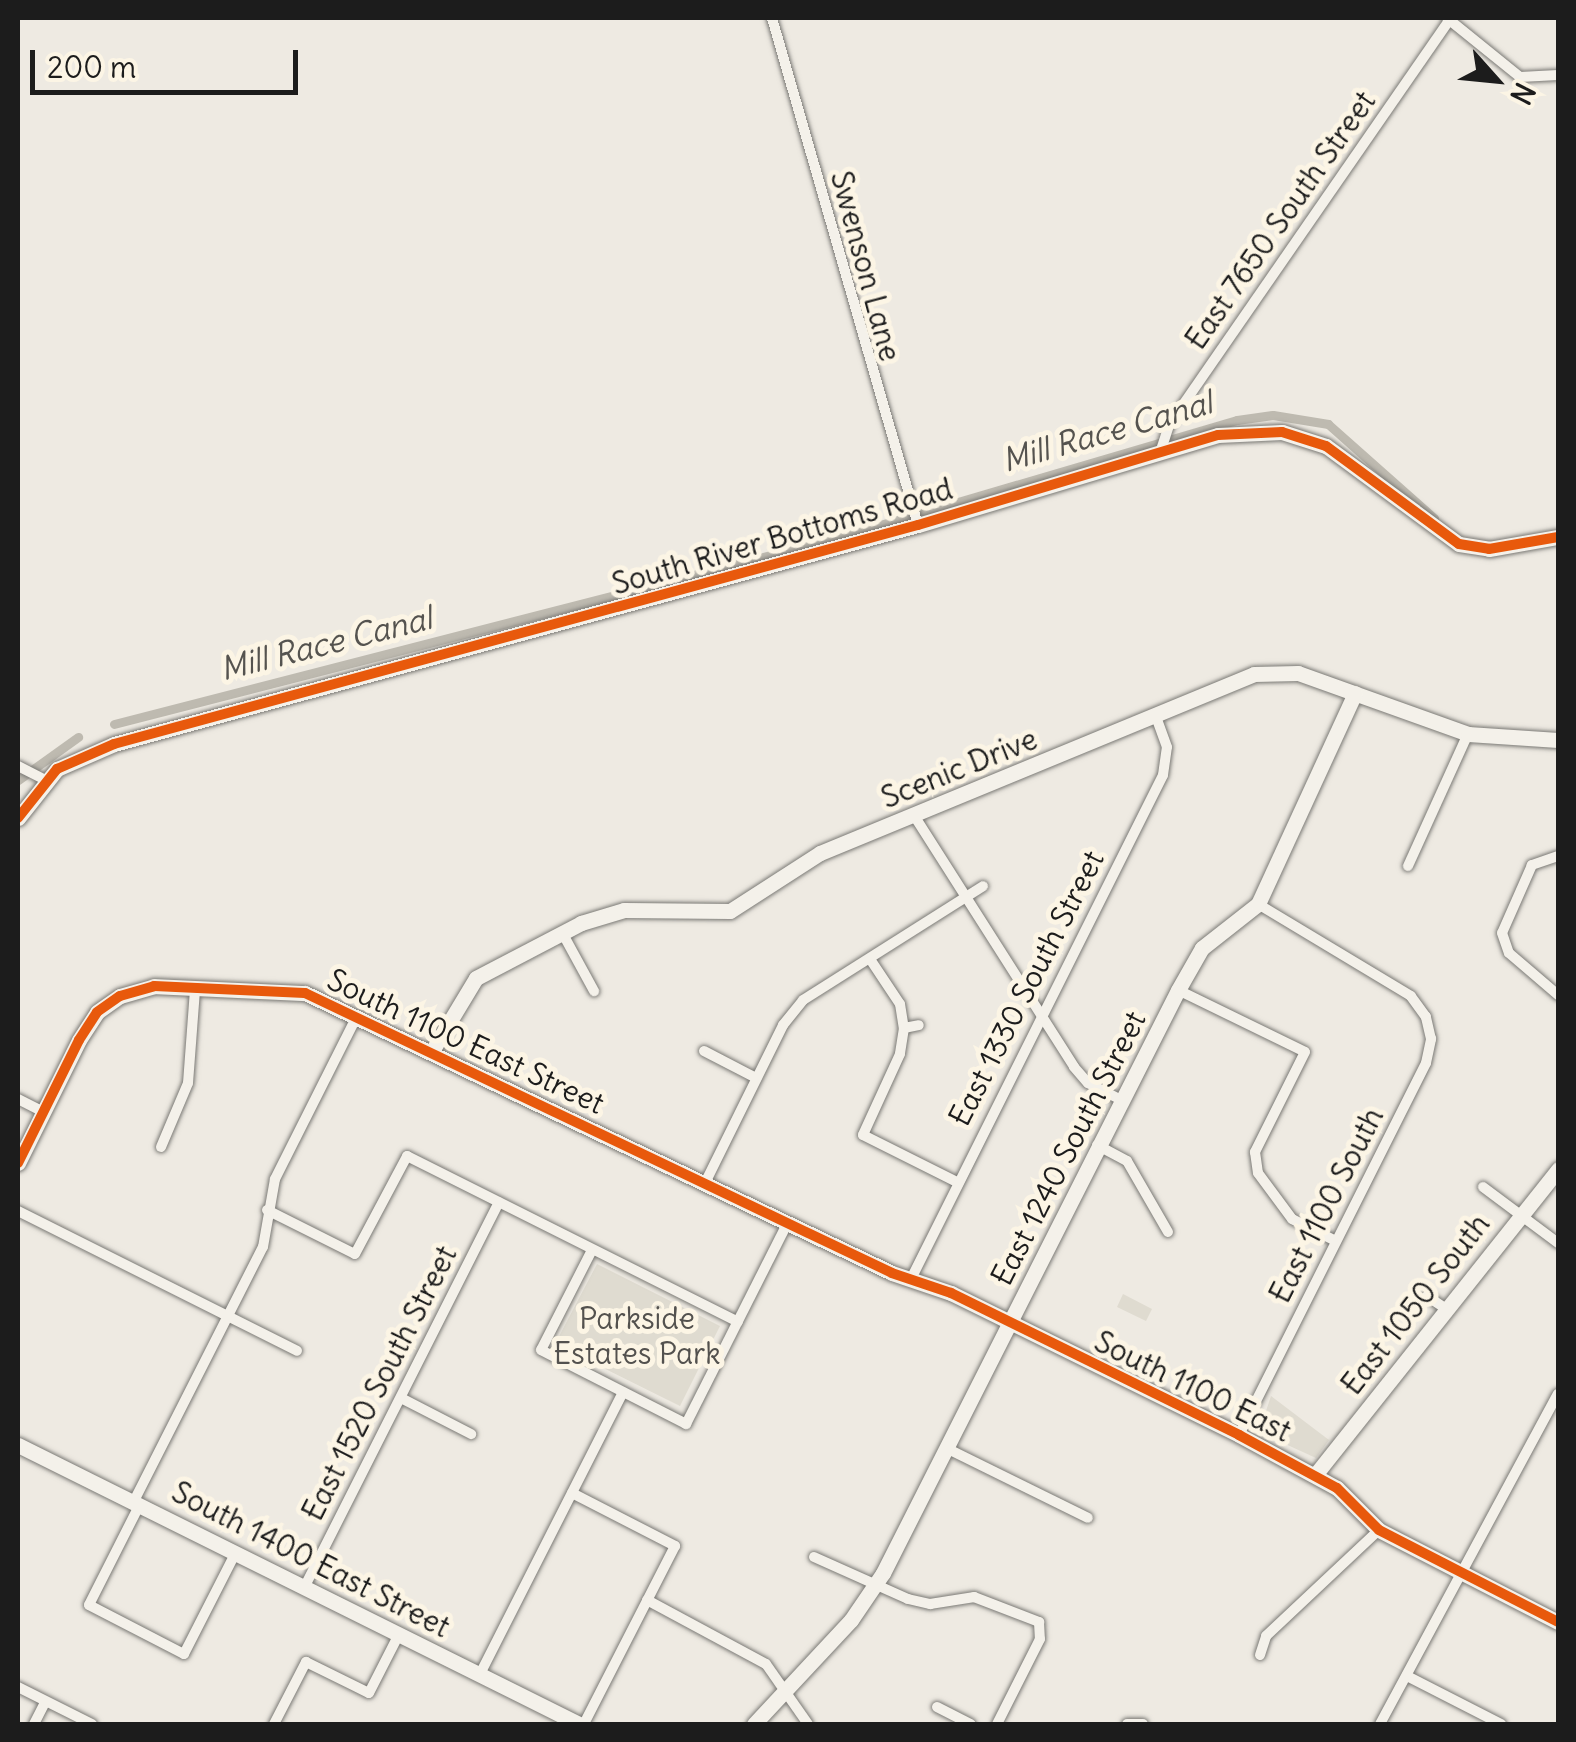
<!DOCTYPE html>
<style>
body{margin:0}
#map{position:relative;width:1576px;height:1742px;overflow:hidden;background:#eeeae2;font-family:Delius,sans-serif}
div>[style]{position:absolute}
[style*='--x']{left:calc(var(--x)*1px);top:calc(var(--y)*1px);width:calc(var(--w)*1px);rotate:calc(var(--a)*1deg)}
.green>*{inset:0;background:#dfdbd0}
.canal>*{height:9px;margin:-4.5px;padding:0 4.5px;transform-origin:4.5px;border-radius:4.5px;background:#bebab0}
.roads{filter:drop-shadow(0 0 2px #7a7975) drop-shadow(0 0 2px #7a7975)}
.street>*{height:10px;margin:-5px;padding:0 5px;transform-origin:5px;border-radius:5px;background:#f4f1ea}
.secondary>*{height:15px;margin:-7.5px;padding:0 7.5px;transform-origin:7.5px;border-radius:7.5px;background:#f4f1ea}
.cycleway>*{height:10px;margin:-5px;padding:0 5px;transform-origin:5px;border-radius:5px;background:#e8590c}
span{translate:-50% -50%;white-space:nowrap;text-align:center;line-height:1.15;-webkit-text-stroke:10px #fcf5e5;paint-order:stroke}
.street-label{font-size:30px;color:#1c1c1c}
.park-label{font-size:30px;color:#53514e}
.water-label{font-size:32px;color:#55534f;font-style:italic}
.frame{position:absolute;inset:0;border:20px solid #1c1c1c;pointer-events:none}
.north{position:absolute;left:1446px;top:30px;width:100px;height:100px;-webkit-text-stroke:8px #fcf5e5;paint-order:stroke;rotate:117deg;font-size:28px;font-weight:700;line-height:40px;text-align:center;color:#1c1c1c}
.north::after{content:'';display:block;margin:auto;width:35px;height:45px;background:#1c1c1c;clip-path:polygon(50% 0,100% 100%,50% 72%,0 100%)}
.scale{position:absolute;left:30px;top:50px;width:268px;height:45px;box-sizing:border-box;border:5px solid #1c1c1c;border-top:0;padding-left:12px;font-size:30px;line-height:35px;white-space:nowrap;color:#1c1c1c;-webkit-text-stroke:8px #fcf5e5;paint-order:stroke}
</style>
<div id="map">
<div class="green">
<i style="clip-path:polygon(597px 1264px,720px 1326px,680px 1406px,555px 1344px)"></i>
<i style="clip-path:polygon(1123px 1294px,1152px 1309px,1146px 1321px,1117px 1307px)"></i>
<i style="clip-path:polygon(1271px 1396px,1329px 1440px,1316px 1458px,1259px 1432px)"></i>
</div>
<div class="canal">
<i style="--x:114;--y:724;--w:738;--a:-14.43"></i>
<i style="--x:829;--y:540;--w:425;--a:-16.4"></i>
<i style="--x:1237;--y:420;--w:36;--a:-8"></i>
<i style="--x:1273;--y:415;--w:56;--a:9.3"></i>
<i style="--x:1328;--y:424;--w:142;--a:41.6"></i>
<i style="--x:18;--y:780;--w:74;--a:-35.6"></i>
</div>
<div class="roads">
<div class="street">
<i style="--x:772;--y:18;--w:528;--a:73.94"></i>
<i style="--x:1447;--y:18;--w:94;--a:38.9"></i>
<i style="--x:1520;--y:77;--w:38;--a:-3"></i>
<i style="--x:1160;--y:453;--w:29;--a:-72"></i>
<i style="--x:1169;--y:425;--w:495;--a:-55.3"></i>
<i style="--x:18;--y:766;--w:30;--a:27"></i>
<i style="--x:915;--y:817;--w:296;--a:57.5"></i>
<i style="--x:1074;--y:1067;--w:21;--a:49"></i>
<i style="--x:1088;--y:1083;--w:36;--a:27"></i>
<i style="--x:1558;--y:856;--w:28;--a:161"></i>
<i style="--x:1532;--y:865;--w:74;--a:113.8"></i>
<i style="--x:1502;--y:933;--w:21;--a:71"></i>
<i style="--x:1509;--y:953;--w:65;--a:40.6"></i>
<i style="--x:1408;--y:866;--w:145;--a:-65.6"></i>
<i style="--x:564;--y:936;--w:63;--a:61.4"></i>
<i style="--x:870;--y:959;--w:54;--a:56.3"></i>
<i style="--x:900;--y:1004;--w:24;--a:81"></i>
<i style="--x:904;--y:1028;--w:26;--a:99"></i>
<i style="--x:900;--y:1054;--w:89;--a:114.6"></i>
<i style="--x:863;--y:1135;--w:105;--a:26.6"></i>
<i style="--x:1178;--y:990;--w:141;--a:26"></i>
<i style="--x:1305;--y:1052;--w:112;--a:116.6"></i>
<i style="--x:1255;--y:1152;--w:21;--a:82"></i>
<i style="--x:1258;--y:1173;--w:57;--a:53.5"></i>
<i style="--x:1292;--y:1219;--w:49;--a:26.6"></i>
<i style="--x:904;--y:1028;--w:15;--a:-11"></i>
<i style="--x:704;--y:1051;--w:59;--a:27.4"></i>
<i style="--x:18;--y:1099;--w:27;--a:27"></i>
<i style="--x:1097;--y:1145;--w:34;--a:28"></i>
<i style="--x:1127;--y:1161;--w:82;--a:60"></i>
<i style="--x:161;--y:1147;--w:69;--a:-67.1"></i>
<i style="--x:188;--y:1083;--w:94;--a:-85.7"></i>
<i style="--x:706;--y:1181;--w:174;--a:-63.7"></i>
<i style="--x:783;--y:1025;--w:32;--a:-51"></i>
<i style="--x:803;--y:1000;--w:213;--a:-32.3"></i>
<i style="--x:1483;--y:1187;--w:94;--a:36.7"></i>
<i style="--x:267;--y:1210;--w:98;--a:26.6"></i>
<i style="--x:355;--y:1254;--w:111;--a:-62"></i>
<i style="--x:407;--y:1156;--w:370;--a:26.6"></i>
<i style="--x:18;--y:1211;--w:312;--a:26.6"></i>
<i style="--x:592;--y:1250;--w:112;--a:117"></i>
<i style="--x:541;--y:1350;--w:163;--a:27"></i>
<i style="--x:686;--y:1424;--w:226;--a:-63.2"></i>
<i style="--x:911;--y:1279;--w:563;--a:-63.43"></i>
<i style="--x:1163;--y:775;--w:28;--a:-82"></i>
<i style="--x:1167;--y:747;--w:30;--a:-110"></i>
<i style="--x:1427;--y:1296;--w:23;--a:34"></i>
<i style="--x:401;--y:1398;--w:79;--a:27.2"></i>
<i style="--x:1239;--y:1435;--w:416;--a:-63.3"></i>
<i style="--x:1426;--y:1063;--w:25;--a:-78"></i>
<i style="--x:1431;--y:1039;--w:23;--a:-103"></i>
<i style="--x:1426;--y:1017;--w:26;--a:-126"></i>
<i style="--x:1411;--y:996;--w:179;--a:-149"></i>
<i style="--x:946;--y:1448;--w:158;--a:26.2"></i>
<i style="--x:572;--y:1493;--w:116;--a:27.2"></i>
<i style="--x:675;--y:1546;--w:200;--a:117.1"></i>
<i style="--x:134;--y:1501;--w:285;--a:-63.1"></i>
<i style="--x:263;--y:1247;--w:69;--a:-80"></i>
<i style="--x:275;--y:1179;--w:182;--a:-63.3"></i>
<i style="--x:140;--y:1504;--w:113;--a:116.8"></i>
<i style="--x:89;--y:1605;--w:107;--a:27.3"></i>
<i style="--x:184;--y:1654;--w:114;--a:-63"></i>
<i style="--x:814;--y:1557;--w:103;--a:24.1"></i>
<i style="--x:908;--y:1599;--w:23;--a:13"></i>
<i style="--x:930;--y:1604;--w:45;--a:-9"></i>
<i style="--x:974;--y:1597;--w:70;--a:21"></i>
<i style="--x:1039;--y:1622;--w:17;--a:87"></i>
<i style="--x:1040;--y:1639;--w:95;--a:116.8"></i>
<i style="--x:305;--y:1586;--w:430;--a:-63.2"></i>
<i style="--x:647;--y:1600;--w:135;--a:28.3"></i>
<i style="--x:766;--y:1664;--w:73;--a:55"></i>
<i style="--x:1260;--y:1655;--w:20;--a:-72"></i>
<i style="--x:1266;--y:1636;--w:155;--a:-43.2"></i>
<i style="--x:480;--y:1674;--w:316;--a:-63.1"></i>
<i style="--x:1407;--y:1676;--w:106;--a:27.1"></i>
<i style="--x:18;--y:1687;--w:83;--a:26.6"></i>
<i style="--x:937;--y:1707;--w:38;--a:27"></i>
<i style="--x:34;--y:1724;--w:25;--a:-63"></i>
<i style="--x:274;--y:1724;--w:70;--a:-62.7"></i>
<i style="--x:306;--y:1662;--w:70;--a:26.2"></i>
<i style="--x:369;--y:1693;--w:66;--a:-63"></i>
<i style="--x:1127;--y:1724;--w:16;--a:0"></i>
<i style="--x:1380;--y:1724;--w:375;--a:-61.7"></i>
</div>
<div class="secondary">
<i style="--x:18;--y:818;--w:63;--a:-51.5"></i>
<i style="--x:57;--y:769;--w:62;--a:-23.7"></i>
<i style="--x:114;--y:744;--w:833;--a:-15.24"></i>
<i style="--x:918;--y:525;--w:313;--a:-16.7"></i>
<i style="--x:1218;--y:435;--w:64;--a:-2.7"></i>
<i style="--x:1282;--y:432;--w:46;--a:17.7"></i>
<i style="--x:1326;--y:446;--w:165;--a:36.4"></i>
<i style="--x:1459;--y:544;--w:30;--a:9"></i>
<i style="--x:1489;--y:549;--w:70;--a:-9.9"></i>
<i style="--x:432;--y:1051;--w:85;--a:-58.9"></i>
<i style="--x:476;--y:978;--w:119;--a:-27.6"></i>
<i style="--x:581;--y:923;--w:45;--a:-16.8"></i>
<i style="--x:624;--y:910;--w:106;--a:0.5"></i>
<i style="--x:730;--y:911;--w:107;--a:-32.8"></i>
<i style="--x:820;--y:853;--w:469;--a:-22.4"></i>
<i style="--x:1254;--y:674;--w:44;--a:-1.3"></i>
<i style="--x:1298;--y:673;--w:181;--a:19.7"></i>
<i style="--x:1468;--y:734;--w:90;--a:3.8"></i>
<i style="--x:18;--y:1163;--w:137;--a:-63.6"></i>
<i style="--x:79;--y:1040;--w:33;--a:-57"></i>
<i style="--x:97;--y:1012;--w:28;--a:-35"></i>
<i style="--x:120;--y:996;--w:35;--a:-16"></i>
<i style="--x:154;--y:986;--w:151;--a:2.7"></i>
<i style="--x:305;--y:993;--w:650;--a:25.5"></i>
<i style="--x:892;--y:1273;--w:62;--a:18.7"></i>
<i style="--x:951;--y:1293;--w:321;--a:26.2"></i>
<i style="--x:1239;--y:1435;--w:111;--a:28.4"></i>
<i style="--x:1337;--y:1488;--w:59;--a:45"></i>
<i style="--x:1379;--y:1530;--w:201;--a:27.2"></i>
<i style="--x:18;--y:1445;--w:627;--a:26.44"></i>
<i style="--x:1315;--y:1475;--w:391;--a:-51.5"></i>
<i style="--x:754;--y:1724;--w:142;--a:-47"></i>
<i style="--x:851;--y:1620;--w:57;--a:-55.8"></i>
<i style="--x:883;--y:1573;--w:653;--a:-63.16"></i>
<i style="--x:1178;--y:990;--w:48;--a:-60.3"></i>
<i style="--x:1202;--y:948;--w:71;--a:-38.2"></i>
<i style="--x:1258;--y:904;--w:232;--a:-65.3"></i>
</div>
</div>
<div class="cycleway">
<i style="--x:18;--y:818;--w:63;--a:-51.5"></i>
<i style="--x:57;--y:769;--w:62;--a:-23.7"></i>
<i style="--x:114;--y:744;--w:833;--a:-15.24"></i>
<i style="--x:918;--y:525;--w:313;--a:-16.7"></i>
<i style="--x:1218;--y:435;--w:64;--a:-2.7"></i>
<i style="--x:1282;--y:432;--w:46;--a:17.7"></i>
<i style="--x:1326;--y:446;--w:165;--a:36.4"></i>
<i style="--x:1459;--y:544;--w:30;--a:9"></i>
<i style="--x:1489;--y:549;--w:70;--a:-9.9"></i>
<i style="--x:18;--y:1163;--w:137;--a:-63.6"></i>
<i style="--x:79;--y:1040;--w:33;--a:-57"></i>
<i style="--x:97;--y:1012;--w:28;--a:-35"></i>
<i style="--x:120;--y:996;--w:35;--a:-16"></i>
<i style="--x:154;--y:986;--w:151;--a:2.7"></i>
<i style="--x:305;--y:993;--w:650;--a:25.5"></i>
<i style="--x:892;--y:1273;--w:62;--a:18.7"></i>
<i style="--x:951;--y:1293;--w:321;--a:26.2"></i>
<i style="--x:1239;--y:1435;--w:111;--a:28.4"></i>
<i style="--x:1337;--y:1488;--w:59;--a:45"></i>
<i style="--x:1379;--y:1530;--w:201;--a:27.2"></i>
</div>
<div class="street-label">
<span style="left:1280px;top:220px;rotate:-55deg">East 7650 South Street</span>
<span style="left:866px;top:266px;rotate:75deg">Swenson Lane</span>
<span style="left:782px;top:536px;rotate:-16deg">South River Bottoms Road</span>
<span style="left:959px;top:768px;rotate:-22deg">Scenic Drive</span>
<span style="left:1026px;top:988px;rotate:-63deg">East 1330 South Street</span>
<span style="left:466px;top:1041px;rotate:25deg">South 1100 East Street</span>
<span style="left:1068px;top:1148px;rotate:-63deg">East 1240 South Street</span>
<span style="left:1326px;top:1205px;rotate:-63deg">East 1100 South</span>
<span style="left:1415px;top:1304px;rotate:-52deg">East 1050 South</span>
<span style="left:379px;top:1383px;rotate:-63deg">East 1520 South Street</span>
<span style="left:1193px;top:1386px;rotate:26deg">South 1100 East</span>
<span style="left:311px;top:1559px;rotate:27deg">South 1400 East Street</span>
</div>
<div class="park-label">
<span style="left:637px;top:1335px">Parkside<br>Estates Park</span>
</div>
<div class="water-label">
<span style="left:1107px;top:432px;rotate:-16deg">Mill Race Canal</span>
<span style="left:326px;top:644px;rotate:-14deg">Mill Race Canal</span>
</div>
<div class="frame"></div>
<div class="north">N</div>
<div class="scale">200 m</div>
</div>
